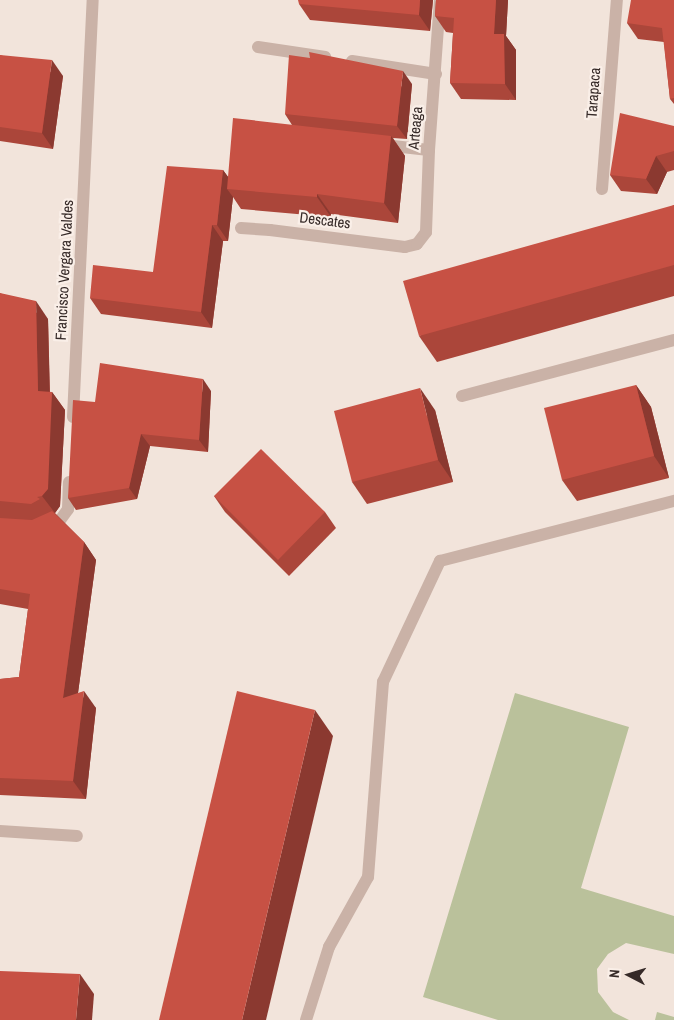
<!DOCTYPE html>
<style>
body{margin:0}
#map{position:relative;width:674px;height:1020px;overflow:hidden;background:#f2e4db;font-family:"Archivo Narrow",sans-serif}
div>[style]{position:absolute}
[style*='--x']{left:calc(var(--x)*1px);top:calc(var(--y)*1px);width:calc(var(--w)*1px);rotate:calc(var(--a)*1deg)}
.green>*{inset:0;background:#bac19b}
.lane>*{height:12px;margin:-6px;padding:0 6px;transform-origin:6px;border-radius:6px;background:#cab2a7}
.street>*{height:12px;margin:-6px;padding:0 6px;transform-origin:6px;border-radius:6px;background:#cab2a7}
.wall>*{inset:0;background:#ab463a}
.shaded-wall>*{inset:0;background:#8b3930}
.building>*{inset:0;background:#c75144}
span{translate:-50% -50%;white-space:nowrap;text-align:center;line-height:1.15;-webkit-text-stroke:4.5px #faefe8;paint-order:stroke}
.street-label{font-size:15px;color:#362a28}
.north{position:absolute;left:604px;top:950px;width:50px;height:50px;-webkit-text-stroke:4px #faefe8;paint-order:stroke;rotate:275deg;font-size:14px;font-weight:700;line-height:20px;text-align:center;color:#362a28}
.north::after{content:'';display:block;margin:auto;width:18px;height:22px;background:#362a28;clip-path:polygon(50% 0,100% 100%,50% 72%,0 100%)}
</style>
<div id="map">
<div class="green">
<i style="clip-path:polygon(515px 693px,629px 727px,581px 888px,674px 916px,674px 954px,626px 943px,608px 954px,597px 969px,598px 992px,613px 1012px,629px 1020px,498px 1020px,423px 997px)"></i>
<i style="clip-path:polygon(657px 1012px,674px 1017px,674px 1020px,655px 1020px)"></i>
</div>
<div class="lane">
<i style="--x:462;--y:396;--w:219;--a:-14.8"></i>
<i style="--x:306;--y:1020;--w:77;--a:-72.5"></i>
<i style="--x:329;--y:947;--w:80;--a:-60.9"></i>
<i style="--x:368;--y:877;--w:196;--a:-85.6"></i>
<i style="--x:383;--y:682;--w:134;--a:-64.8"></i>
<i style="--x:440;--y:561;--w:242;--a:-14.4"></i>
</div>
<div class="street">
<i style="--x:258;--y:47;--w:68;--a:8.5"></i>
<i style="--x:352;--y:61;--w:85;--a:8.8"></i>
<i style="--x:384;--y:145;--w:45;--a:6.3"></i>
<i style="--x:602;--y:189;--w:190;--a:-85.5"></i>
<i style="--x:241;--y:228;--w:29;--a:4"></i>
<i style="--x:270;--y:230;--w:136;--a:7.2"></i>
<i style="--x:405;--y:247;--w:12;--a:-14"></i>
<i style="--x:417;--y:244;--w:15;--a:-53"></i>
<i style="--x:426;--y:232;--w:82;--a:-87.9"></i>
<i style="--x:429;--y:150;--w:150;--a:-85.8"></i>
<i style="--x:73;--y:417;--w:417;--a:-87.3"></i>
<i style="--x:49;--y:528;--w:10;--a:-29"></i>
<i style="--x:58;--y:523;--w:17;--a:-54"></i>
<i style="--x:68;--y:509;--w:27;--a:-88"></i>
<i style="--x:0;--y:831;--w:77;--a:3.7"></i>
</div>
<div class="wall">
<i style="clip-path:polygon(433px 0,430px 31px,310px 20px,299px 4px)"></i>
<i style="clip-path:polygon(436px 0,508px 0,506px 36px,516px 50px,516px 100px,461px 99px,450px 83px,453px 33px,446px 32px,435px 16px)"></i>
<i style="clip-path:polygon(674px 0,674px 104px,670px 99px,664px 42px,638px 39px,627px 23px)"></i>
<i style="clip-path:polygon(0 55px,63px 76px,53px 149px,0 141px)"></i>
<i style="clip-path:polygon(412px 84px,407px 139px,393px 138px,405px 156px,398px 223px,331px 214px,331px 217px,241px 209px,233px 197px,228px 241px,223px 241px,212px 328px,101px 314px,90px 298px,153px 272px,223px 170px,228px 177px,292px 125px,285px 114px)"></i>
<i style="clip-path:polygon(674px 126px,674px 170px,667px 172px,657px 194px,621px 191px,610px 175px)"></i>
<i style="clip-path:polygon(674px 205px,674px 296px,437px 362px,419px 336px)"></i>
<i style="clip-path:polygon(0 293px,48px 319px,50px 392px,52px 392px,65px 410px,60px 506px,55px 513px,84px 542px,96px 560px,78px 693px,96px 708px,86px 799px,0 795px,0 679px,19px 677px,28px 609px,0 604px)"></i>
<i style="clip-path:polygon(636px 385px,651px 407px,669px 478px,577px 501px,562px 480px)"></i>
<i style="clip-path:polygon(211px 391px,208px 452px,150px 446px,137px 499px,76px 510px,68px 498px,95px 402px)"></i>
<i style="clip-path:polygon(435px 410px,453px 482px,367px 504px,352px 482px)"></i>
<i style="clip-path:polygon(214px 496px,325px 512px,336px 528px,289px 576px,225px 512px)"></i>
</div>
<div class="shaded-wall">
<i style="clip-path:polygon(420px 0,433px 0,430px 31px,419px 15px)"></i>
<i style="clip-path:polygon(496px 0,508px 0,506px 36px,516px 50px,516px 100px,505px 84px,494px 34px)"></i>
<i style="clip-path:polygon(52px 60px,63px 76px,53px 149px,42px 133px)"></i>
<i style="clip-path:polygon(403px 71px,412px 84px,407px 139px,397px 126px)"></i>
<i style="clip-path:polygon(391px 136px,405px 156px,398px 223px,384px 203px)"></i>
<i style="clip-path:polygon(656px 156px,667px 172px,657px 194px,646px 179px)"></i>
<i style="clip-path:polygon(223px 170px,234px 185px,227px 189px,233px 197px,228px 241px,217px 225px)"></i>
<i style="clip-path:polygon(317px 194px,331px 214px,331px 217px,317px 197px)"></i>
<i style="clip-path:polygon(212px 225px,223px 241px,212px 328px,201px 312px)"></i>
<i style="clip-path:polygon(36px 301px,48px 319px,50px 409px,38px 391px)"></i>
<i style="clip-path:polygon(203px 379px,211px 391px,208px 452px,199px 440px)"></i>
<i style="clip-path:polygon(636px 385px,651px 407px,669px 478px,654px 456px)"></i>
<i style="clip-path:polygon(420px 388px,435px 410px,453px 482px,438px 460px)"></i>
<i style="clip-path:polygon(52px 392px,65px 410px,60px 506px,55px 513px,42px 496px)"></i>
<i style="clip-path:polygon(141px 434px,150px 446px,137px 499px,129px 488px)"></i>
<i style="clip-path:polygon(84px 542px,96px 560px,75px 715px,63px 698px)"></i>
<i style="clip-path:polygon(84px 691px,96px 708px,86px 799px,73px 781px)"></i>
<i style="clip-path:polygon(315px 710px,333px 736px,266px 1020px,242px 1020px)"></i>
<i style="clip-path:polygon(80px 974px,94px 994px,92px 1020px,76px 1020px)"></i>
</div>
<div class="building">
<i style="clip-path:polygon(298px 0,420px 0,419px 15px,299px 4px)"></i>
<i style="clip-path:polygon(436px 0,496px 0,494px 34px,504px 34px,505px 84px,450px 83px,454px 18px,435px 16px)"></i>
<i style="clip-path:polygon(631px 0,674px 0,674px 98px,670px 99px,662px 28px,627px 23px)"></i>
<i style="clip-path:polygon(309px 52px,403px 71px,397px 126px,285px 114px,289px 55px,310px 58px)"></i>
<i style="clip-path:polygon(0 55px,52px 60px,42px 133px,0 127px)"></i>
<i style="clip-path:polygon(620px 113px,674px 126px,674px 151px,656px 156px,646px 179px,610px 175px)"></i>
<i style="clip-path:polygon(233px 118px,391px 136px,384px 203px,317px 194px,317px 197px,227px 189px)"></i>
<i style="clip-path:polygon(167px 166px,223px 170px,217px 225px,212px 225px,201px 312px,90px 298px,93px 265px,153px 272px)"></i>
<i style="clip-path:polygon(674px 205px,674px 265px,419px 336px,403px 281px)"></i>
<i style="clip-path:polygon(0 293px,36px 301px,38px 391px,52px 392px,48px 489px,42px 496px,37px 497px,40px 499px,31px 504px,0 501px)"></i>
<i style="clip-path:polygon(100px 363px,203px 379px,199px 440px,141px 434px,129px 488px,68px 498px,73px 400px,95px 402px)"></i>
<i style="clip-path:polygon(636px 385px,654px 456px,562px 480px,544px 408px)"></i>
<i style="clip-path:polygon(420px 388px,438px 460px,352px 482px,334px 411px)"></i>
<i style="clip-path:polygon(261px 449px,325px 512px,278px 560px,214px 496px)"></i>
<i style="clip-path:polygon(52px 511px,84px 542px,63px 698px,84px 691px,73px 781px,0 778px,0 679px,19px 677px,30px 594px,0 589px,0 518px,32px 520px)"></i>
<i style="clip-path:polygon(237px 691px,315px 710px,242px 1020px,159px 1020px)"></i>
<i style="clip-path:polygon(0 971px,80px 974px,76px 1020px,0 1020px)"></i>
</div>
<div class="street-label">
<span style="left:593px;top:93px;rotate:-86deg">Tarapaca</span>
<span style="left:415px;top:128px;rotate:-85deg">Arteaga</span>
<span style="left:325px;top:220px;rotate:7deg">Descates</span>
<span style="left:64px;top:270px;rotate:-87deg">Francisco Vergara Valdes</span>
</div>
<div class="north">N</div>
</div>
